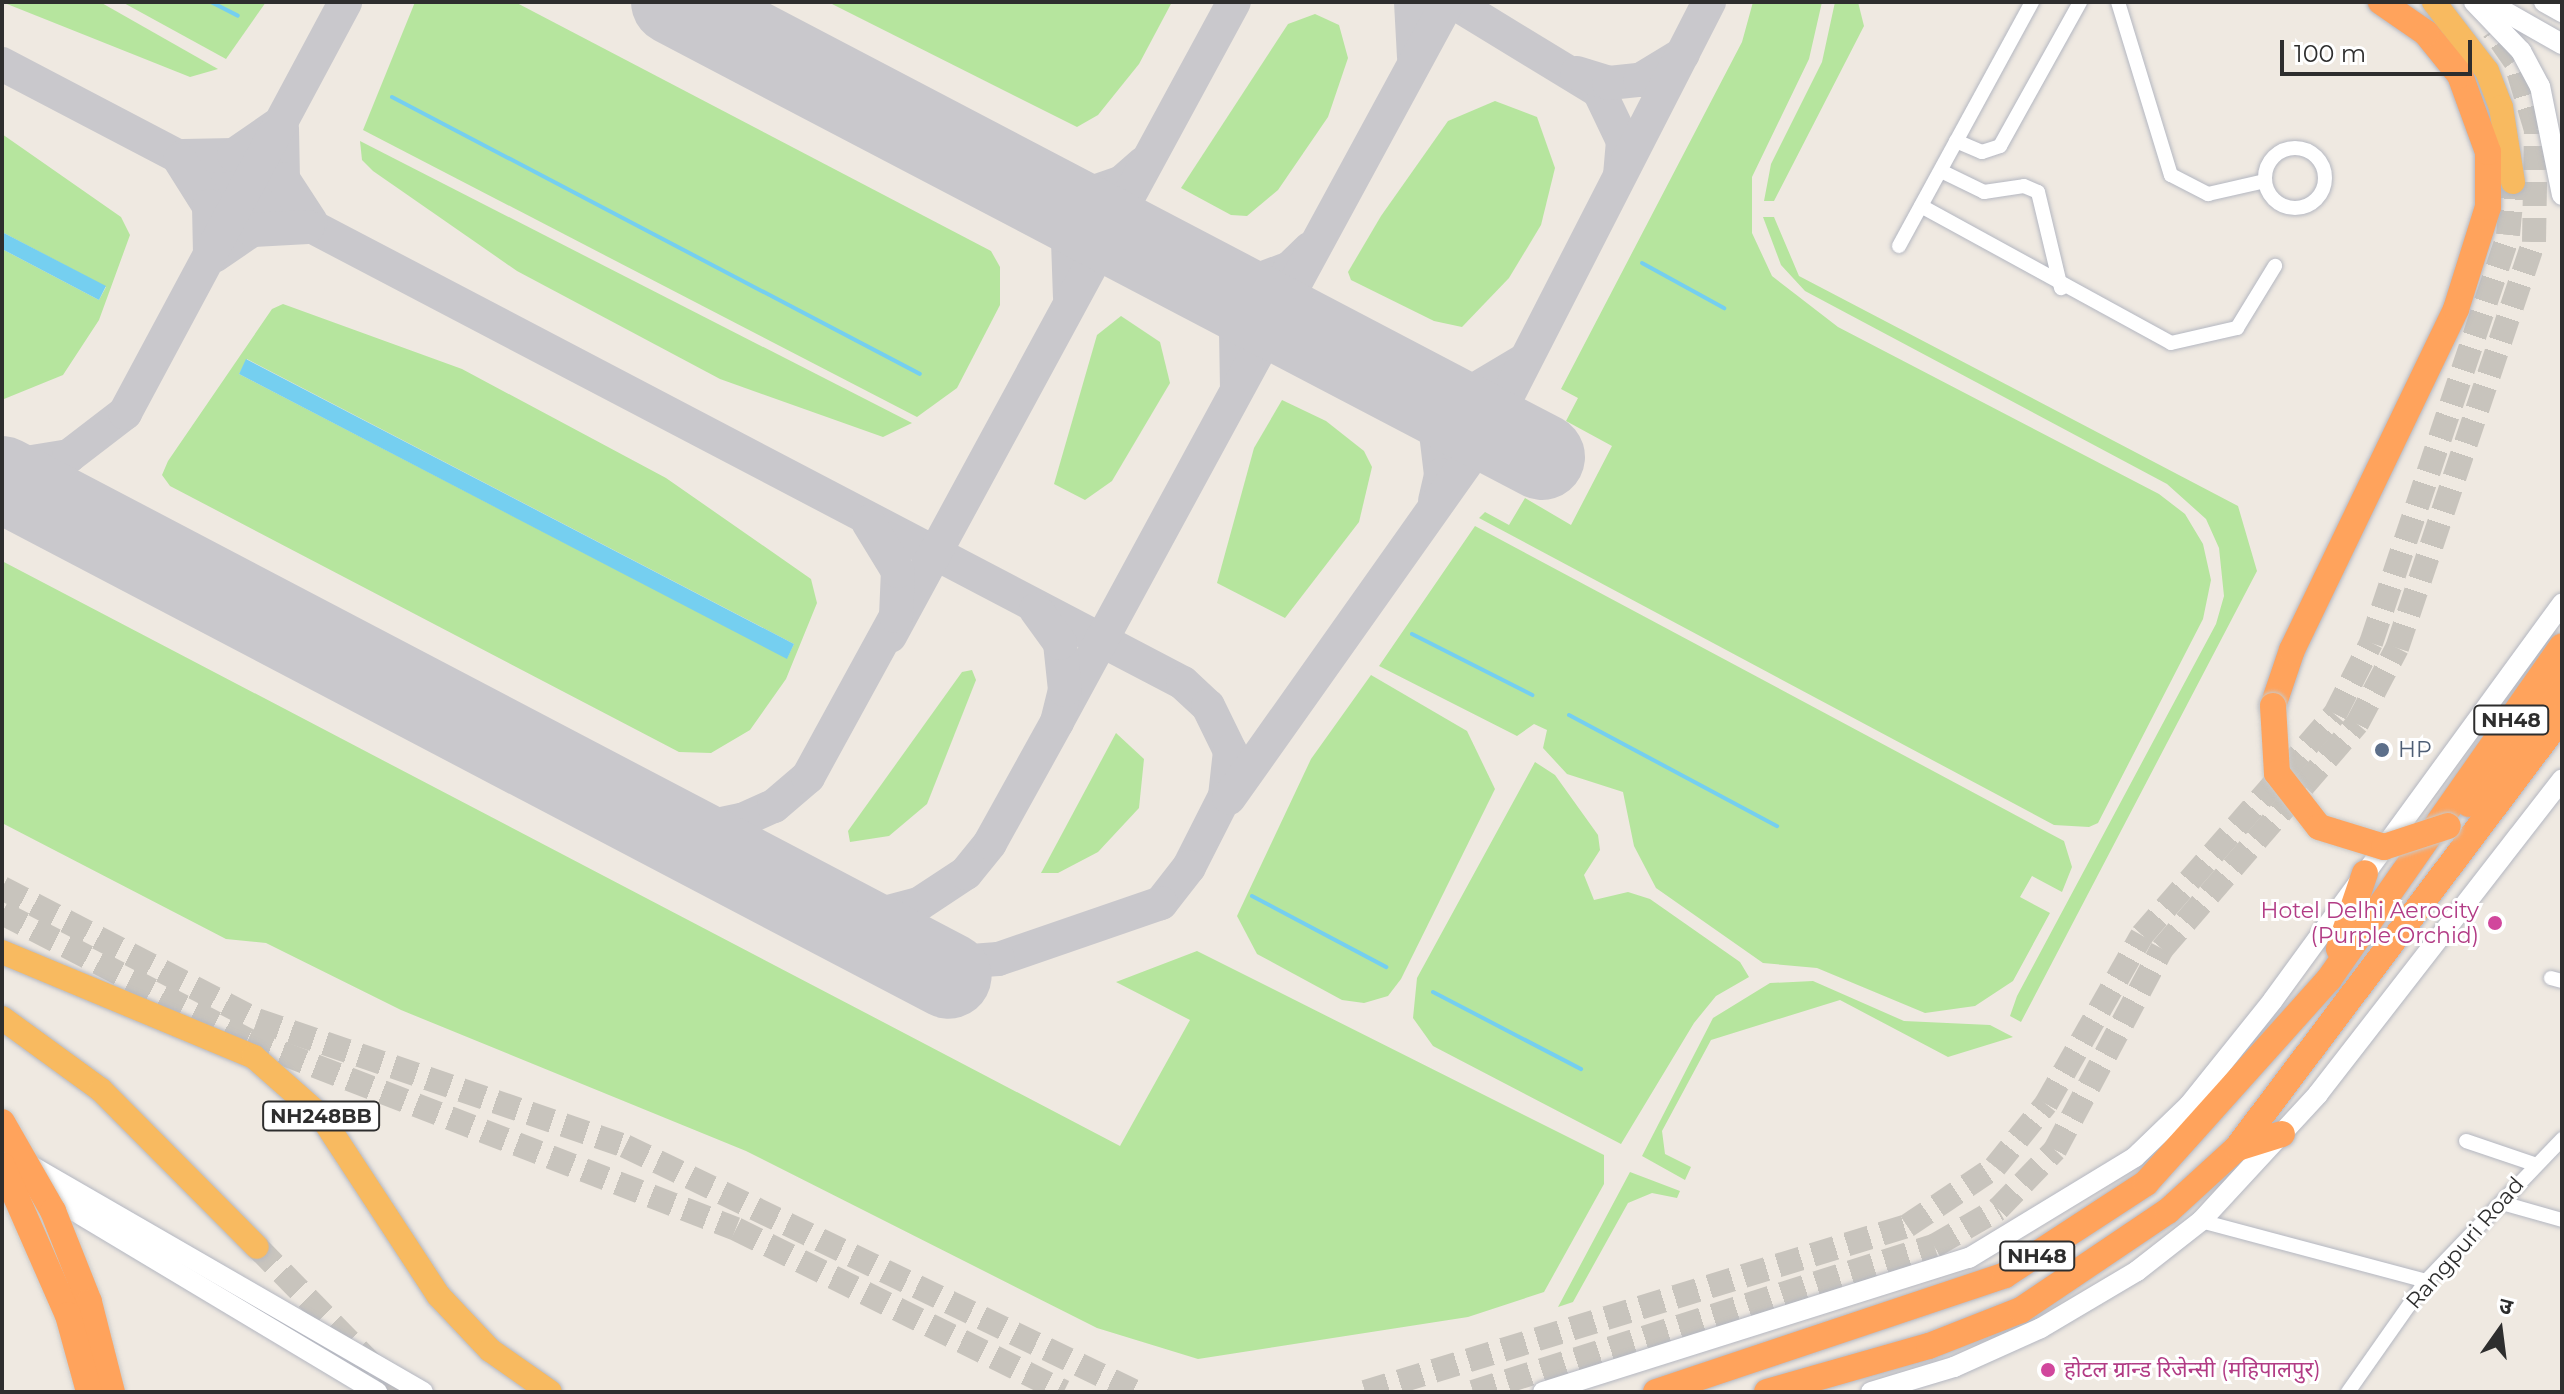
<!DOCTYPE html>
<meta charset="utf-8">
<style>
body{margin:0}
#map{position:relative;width:2564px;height:1394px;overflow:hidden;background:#efe9e1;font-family:Montserrat,"Noto Sans Devanagari",sans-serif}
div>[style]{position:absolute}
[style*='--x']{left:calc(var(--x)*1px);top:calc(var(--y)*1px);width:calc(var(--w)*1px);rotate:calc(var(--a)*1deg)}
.green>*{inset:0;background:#b6e59e}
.water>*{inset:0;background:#75cff0}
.stream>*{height:4px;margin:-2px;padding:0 2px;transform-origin:2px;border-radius:2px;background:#75cff0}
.taxiway>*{height:34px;margin:-17px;padding:0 17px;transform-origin:17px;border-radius:17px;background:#c9c8cc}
.runway>*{height:86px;margin:-43px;padding:0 43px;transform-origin:43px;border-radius:43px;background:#c9c8cc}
.trunk-tunnel>*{height:24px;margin-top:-12px;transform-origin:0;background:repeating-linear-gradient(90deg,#c8c4bd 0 24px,transparent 0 36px)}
.roads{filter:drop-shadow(0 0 2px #b4b7c1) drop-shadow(0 0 2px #b4b7c1)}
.minor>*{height:14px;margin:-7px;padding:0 7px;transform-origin:7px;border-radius:7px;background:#fff}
.minor>.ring{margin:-7px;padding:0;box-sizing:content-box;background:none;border:14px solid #fff;border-radius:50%}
.secondary>*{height:20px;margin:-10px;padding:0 10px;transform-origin:10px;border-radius:10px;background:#fff}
.trunk>*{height:24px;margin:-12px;padding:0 12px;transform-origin:12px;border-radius:12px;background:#f8ba60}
.motorway>*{height:26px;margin:-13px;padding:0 13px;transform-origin:13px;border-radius:13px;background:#ffa35c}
.bridges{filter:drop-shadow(0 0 2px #c9c9c9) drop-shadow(0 0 2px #c9c9c9)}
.motorway-bridge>*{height:26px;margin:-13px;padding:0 13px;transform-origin:13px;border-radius:13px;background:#ffa35c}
.dots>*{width:22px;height:22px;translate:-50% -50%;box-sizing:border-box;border:4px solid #fff;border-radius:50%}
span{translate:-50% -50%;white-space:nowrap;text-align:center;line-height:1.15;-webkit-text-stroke:6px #fff;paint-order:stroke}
.shield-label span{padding:2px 6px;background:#fff;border:2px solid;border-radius:6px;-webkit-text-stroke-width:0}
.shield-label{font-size:20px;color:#2e2e2e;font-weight:700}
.service-label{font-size:22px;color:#4e5e75}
.left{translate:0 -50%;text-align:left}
.hotel-label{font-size:22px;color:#b23c85}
.right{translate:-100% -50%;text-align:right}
.street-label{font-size:22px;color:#2e2e2e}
.frame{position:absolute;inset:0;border:4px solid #2e2e2e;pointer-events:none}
.north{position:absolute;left:2460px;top:1290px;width:80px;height:80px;-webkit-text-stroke:6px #fff;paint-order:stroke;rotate:14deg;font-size:22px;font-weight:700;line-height:32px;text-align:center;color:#2e2e2e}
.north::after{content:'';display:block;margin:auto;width:28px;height:36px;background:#2e2e2e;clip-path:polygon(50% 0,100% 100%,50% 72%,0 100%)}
.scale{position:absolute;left:2280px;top:40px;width:192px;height:36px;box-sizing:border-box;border:4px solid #2e2e2e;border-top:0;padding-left:10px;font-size:24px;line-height:28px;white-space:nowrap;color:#2e2e2e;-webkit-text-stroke:6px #fff;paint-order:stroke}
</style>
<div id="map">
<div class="green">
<i style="clip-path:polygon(2px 2px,100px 2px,218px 69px,190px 77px)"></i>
<i style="clip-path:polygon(122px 2px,266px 2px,226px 59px)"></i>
<i style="clip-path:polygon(415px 2px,515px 2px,991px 251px,1000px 267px,1000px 305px,957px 388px,917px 417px,363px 130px)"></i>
<i style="clip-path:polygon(828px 2px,1172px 2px,1139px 64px,1098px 115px,1077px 127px)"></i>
<i style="clip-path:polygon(1753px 2px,1822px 2px,1809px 59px,1752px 177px,1752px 233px,1772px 276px,1838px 327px,2159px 494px,2185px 514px,2203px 544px,2211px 580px,2203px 619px,2098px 823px,2089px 827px,2054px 825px,1479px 518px,1485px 512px,1509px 525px,1525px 498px,1571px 525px,1612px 446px,1566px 421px,1578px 398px,1561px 389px,1742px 42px)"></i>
<i style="clip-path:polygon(1835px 2px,1858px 2px,1864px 26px,1774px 201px,1764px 201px,1771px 164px,1822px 62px)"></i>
<i style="clip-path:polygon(1315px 14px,1339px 25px,1348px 58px,1328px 117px,1278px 190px,1247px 216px,1231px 215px,1181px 188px,1288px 24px)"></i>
<i style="clip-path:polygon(1495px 101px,1537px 117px,1555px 168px,1541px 225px,1509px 278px,1462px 327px,1434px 321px,1351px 280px,1348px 272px,1381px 216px,1448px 121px)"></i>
<i style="clip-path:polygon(2px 134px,121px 217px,130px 235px,99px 320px,63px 375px,4px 399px,2px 249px,99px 300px,106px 287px,2px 232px)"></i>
<i style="clip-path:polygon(360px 141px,912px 423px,883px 437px,720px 379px,517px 271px,373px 171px,362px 160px)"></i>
<i style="clip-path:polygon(1763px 217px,1774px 217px,1799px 276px,2238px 506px,2257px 571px,2021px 1022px,2010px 1016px,2017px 996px,2216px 624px,2224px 596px,2219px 548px,2206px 519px,2167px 484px,1805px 291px,1781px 265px)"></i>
<i style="clip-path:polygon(evenodd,283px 304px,462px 369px,666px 478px,811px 579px,817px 603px,786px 679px,750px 730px,711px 753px,679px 752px,170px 486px,162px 475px,168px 461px,272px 309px,283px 304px,247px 359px,794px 644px,787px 658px,239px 374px,247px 359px)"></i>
<i style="clip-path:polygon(1121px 316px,1160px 342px,1170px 383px,1112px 481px,1085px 500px,1054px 484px,1097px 335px)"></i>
<i style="clip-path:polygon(1282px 400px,1326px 421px,1364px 451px,1372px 467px,1359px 522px,1285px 618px,1217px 583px,1254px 448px)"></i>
<i style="clip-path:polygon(1475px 526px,2064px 841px,2072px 867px,2062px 892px,2032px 876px,2020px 897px,2050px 913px,2013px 981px,1975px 1006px,1925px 1013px,1817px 968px,1763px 963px,1656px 888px,1634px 846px,1623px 792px,1567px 774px,1543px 748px,1547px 730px,1534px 724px,1517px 736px,1379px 666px)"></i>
<i style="clip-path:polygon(2px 561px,1120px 1146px,1190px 1020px,1116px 982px,1197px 951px,1604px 1155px,1604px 1184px,1544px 1292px,1468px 1317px,1198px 1359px,1097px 1328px,746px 1151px,401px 1010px,266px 943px,226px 939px,2px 823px)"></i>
<i style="clip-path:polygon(972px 670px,976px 680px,927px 804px,889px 836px,850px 842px,848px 831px,962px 672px)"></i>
<i style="clip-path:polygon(1371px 675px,1467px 731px,1495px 789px,1401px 979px,1388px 996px,1364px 1003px,1342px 1000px,1257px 954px,1237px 916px,1311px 759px)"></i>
<i style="clip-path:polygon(1116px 733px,1144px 759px,1139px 808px,1098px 852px,1058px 873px,1041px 873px)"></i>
<i style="clip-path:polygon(1535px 762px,1555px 775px,1598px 835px,1600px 850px,1584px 875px,1594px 900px,1628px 892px,1650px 899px,1740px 962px,1749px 977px,1716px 996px,1694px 1023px,1621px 1144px,1433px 1046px,1413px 1018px,1417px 978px)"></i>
<i style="clip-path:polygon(1813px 981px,1904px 1021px,1990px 1025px,2013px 1037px,1948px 1057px,1840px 1000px,1711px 1040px,1662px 1131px,1665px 1154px,1691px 1167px,1685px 1180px,1642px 1156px,1713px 1018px,1770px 983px)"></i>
<i style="clip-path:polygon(1630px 1172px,1680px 1191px,1677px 1198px,1652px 1193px,1628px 1203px,1573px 1302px,1558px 1307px)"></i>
</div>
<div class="water">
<i style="clip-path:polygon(2px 232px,106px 286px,99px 300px,2px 249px)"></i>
<i style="clip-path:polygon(246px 359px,794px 644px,787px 659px,239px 374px)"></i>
</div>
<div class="stream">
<i style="--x:211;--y:2;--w:30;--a:27"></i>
<i style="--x:392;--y:97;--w:596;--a:27.68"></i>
<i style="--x:1642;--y:263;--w:94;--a:28.8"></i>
<i style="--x:1412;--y:634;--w:135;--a:26.9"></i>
<i style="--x:1569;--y:715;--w:236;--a:28.1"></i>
<i style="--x:1252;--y:896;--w:152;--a:27.9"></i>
<i style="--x:1433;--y:992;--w:167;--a:27.5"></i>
</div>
<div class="taxiway">
<i style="--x:1411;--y:2;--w:55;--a:86.9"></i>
<i style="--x:1453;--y:2;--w:171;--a:31.4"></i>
<i style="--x:1599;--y:91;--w:55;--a:64.4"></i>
<i style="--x:1623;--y:141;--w:32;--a:95"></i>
<i style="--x:2;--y:64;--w:1333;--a:27.66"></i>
<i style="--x:1183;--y:683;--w:34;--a:43"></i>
<i style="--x:1208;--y:706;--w:50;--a:63.9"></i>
<i style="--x:1230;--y:751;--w:45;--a:96.3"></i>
<i style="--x:1225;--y:796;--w:80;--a:116.9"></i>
<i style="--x:1189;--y:867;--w:46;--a:127.9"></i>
<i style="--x:1161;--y:903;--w:172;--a:161"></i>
<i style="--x:998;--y:959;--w:54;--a:175.8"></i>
<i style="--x:944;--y:963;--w:35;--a:-167"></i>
<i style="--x:1577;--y:73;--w:34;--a:17"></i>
<i style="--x:1609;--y:83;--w:31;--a:-6"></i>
<i style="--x:1640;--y:80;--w:50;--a:-31.2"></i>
<i style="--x:282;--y:128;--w:51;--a:88.9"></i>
<i style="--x:283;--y:179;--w:51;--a:56.9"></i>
<i style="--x:183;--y:156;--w:51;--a:-1.1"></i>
<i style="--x:234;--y:155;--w:51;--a:-34.6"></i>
<i style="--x:180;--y:160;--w:54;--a:57.8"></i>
<i style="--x:209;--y:206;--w:48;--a:88.8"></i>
<i style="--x:1026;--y:187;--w:60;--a:7.7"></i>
<i style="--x:1085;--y:195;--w:39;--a:-19"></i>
<i style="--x:1122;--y:182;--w:28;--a:-41"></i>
<i style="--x:1029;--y:188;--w:66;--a:53.7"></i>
<i style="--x:1068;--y:241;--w:56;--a:88"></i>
<i style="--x:214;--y:256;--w:46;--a:-34.4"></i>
<i style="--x:252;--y:230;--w:56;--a:-3.1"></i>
<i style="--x:1190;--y:273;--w:56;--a:12.3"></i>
<i style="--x:1245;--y:285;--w:48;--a:-20.7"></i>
<i style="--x:1290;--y:268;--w:28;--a:-44"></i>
<i style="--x:1193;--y:275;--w:35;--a:43"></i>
<i style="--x:1219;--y:299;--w:36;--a:62"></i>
<i style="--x:1236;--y:331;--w:55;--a:89"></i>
<i style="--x:1392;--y:378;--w:70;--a:51.3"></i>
<i style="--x:1436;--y:433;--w:42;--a:83.2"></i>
<i style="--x:1441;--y:475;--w:26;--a:103"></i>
<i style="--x:1404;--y:385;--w:33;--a:16"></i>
<i style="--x:1436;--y:394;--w:35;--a:-3"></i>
<i style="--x:1471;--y:392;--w:61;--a:-30.8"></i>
<i style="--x:2;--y:467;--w:68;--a:-9.3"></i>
<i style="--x:69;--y:456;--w:71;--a:-37.5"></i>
<i style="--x:125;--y:413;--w:466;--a:-61.8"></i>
<i style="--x:890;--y:636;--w:721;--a:-61.52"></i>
<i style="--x:1057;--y:722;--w:819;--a:-61.5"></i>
<i style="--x:1229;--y:798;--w:451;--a:-54.7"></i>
<i style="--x:1490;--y:430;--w:481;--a:-62.9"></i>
<i style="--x:653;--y:820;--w:51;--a:9.1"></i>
<i style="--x:703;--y:828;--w:40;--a:-12"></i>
<i style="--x:742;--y:820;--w:35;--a:-24"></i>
<i style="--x:774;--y:806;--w:45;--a:-40.5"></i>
<i style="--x:808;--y:777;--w:183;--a:-61.3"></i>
<i style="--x:896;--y:616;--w:45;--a:-87.5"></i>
<i style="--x:898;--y:571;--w:57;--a:-121.5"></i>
<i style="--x:829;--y:912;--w:52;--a:2.2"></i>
<i style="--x:881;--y:914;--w:39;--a:-15"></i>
<i style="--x:919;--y:904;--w:56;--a:-33.4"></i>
<i style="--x:966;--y:873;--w:38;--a:-51"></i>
<i style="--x:990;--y:843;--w:138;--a:-61"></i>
<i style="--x:1057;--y:722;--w:33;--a:-76"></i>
<i style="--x:1065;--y:690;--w:47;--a:-96.1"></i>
<i style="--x:1060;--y:643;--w:41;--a:-126"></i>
</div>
<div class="runway">
<i style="--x:674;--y:2;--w:980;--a:27.66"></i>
<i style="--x:2;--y:479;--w:1069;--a:27.69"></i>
</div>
<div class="trunk-tunnel">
<i style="--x:2;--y:888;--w:287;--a:27.4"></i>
<i style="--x:257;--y:1020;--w:389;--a:18.9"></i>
<i style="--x:625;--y:1146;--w:567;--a:25.71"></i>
<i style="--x:2;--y:913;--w:277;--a:27.3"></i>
<i style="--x:248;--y:1040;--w:523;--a:21.17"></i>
<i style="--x:736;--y:1229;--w:366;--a:26.4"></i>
<i style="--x:257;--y:1247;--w:203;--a:45.6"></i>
<i style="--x:1365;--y:1392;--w:567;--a:-17.03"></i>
<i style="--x:1907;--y:1226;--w:106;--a:-33.8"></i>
<i style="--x:1995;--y:1167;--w:81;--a:-51"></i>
<i style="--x:2046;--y:1104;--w:194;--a:-60.4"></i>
<i style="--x:2142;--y:935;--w:293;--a:-48.9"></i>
<i style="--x:2335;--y:714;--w:80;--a:-63.1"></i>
<i style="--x:2371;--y:643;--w:430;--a:-71.4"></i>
<i style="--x:2508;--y:235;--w:53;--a:-84.6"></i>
<i style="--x:1473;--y:1392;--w:484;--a:-17.6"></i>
<i style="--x:1934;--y:1246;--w:74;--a:-30"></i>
<i style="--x:1998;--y:1209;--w:82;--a:-46"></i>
<i style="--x:2055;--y:1150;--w:228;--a:-62"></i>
<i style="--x:2162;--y:949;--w:298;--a:-49.1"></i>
<i style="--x:2357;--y:724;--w:86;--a:-62.2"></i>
<i style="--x:2397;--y:648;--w:428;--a:-71.4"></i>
<i style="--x:2534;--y:242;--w:112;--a:-89"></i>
<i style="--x:2536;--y:130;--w:72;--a:-106.9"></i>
<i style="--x:2515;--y:61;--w:38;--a:-125"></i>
</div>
<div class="roads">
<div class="minor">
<i style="--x:2118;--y:2;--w:181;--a:73"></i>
<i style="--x:2171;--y:175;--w:42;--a:27.2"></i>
<i style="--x:2208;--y:194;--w:58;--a:-12.8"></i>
<i style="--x:1956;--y:141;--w:28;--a:23"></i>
<i style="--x:1982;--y:152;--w:19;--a:-18"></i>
<i style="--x:2000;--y:146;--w:165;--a:-60.9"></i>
<i class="ring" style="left:2265px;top:148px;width:46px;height:46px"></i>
<i style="--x:1941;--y:171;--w:48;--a:26"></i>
<i style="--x:1984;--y:192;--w:40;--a:-8.5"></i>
<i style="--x:2024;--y:186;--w:15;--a:23"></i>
<i style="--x:2038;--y:192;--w:99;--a:76.5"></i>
<i style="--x:1921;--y:206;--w:285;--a:28.7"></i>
<i style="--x:2171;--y:343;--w:68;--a:-12.8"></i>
<i style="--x:2237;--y:328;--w:73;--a:-58.5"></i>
<i style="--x:1899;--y:246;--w:278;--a:-61.4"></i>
<i style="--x:2551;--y:978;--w:11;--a:15"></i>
<i style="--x:2466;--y:1141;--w:72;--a:18.7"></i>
<i style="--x:2502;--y:1203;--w:62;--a:15.8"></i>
<i style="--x:2201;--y:1221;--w:233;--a:14.9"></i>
<i style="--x:2348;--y:1392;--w:136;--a:-54.9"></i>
<i style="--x:2426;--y:1281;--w:197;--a:-46.2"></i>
</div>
<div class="secondary">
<i style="--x:2474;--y:2;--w:68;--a:46.2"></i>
<i style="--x:2521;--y:51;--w:40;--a:62"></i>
<i style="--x:2540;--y:86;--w:111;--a:78.6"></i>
<i style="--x:2488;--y:2;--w:85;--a:29.6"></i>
<i style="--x:2544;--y:2;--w:21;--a:29"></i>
<i style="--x:2;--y:1149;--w:486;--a:30"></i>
<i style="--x:41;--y:1191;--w:392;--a:30.9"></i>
<i style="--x:1543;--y:1392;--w:447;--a:-17.5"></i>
<i style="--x:1969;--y:1258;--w:194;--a:-31.3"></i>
<i style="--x:2135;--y:1157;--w:75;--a:-43.9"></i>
<i style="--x:2189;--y:1105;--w:134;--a:-51.3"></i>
<i style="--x:2273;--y:1000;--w:491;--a:-53.9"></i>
<i style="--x:1871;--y:1392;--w:87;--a:-16.8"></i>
<i style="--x:1954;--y:1367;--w:95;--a:-24.1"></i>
<i style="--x:2041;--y:1328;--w:112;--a:-30.7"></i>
<i style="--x:2137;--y:1271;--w:81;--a:-38"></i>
<i style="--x:2201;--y:1221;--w:173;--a:-47.3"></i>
<i style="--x:2318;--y:1094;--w:398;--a:-52.2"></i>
</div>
<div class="trunk">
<i style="--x:2434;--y:2;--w:87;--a:52.5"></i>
<i style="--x:2487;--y:71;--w:39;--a:69"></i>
<i style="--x:2501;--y:107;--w:76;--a:80.9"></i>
<i style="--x:2;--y:952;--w:273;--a:22.6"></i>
<i style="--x:254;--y:1057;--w:89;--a:41.4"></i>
<i style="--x:321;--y:1116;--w:214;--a:56.8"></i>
<i style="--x:438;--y:1295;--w:76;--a:46.6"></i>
<i style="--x:490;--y:1350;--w:73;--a:35"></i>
<i style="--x:2;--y:1018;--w:122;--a:36"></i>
<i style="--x:101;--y:1090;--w:221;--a:45.2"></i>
</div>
<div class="motorway">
<i style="--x:2273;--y:706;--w:59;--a:-71.3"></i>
<i style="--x:2292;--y:650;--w:378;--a:-64.3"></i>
<i style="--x:2456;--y:309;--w:107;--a:-72.6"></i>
<i style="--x:2488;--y:207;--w:55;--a:-90"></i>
<i style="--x:2488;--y:152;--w:82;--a:-110"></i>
<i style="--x:2460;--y:75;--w:54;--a:-129"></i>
<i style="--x:2426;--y:33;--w:55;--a:-145.4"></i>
<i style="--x:2469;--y:804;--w:152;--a:-52.2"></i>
<i style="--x:2339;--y:949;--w:80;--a:-71.1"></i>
<i style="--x:2237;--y:1148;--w:47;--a:-17.3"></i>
<i style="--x:1656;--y:1392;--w:368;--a:-18.5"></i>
<i style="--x:2005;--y:1275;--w:168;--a:-33.1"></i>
<i style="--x:2146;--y:1183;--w:274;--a:-48.1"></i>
<i style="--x:2329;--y:979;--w:406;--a:-55"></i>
<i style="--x:1767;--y:1392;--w:168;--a:-15.9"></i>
<i style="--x:1929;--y:1346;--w:99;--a:-21.4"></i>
<i style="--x:2021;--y:1310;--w:177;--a:-34"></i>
<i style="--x:2168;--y:1211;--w:93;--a:-42.4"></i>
<i style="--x:2237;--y:1148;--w:540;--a:-52.98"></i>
</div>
</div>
<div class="bridges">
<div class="motorway-bridge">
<i style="--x:2273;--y:706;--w:67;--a:86.6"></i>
<i style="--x:2277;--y:773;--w:68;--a:52.1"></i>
<i style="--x:2319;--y:827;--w:68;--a:17.1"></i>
<i style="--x:2384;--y:847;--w:67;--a:-18.2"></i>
<i style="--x:2;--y:1122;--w:103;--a:60.2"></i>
<i style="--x:53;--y:1211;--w:98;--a:68.4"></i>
<i style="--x:89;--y:1302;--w:93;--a:75.7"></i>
<i style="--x:2;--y:1165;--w:164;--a:66.3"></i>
<i style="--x:68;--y:1315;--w:80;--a:74.7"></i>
</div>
</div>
<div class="dots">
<i style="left:2382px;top:750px;background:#5c6f8a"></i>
<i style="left:2495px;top:923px;background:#d1479c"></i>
<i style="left:2048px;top:1370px;background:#d1479c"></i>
</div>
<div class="shield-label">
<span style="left:2511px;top:720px">NH48</span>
<span style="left:321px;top:1116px">NH248BB</span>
<span style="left:2037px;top:1256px">NH48</span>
</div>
<div class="service-label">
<span class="left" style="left:2398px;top:750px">HP</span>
</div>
<div class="hotel-label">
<span class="right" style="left:2479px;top:923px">Hotel Delhi Aerocity<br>(Purple Orchid)</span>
<span class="left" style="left:2064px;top:1370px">होटल ग्रान्ड रिजेन्सी (महिपालपुर)</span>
</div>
<div class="street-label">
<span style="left:2465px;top:1243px;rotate:-49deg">Rangpuri Road</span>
</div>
<div class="frame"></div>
<div class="north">उ</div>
<div class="scale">100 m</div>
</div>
